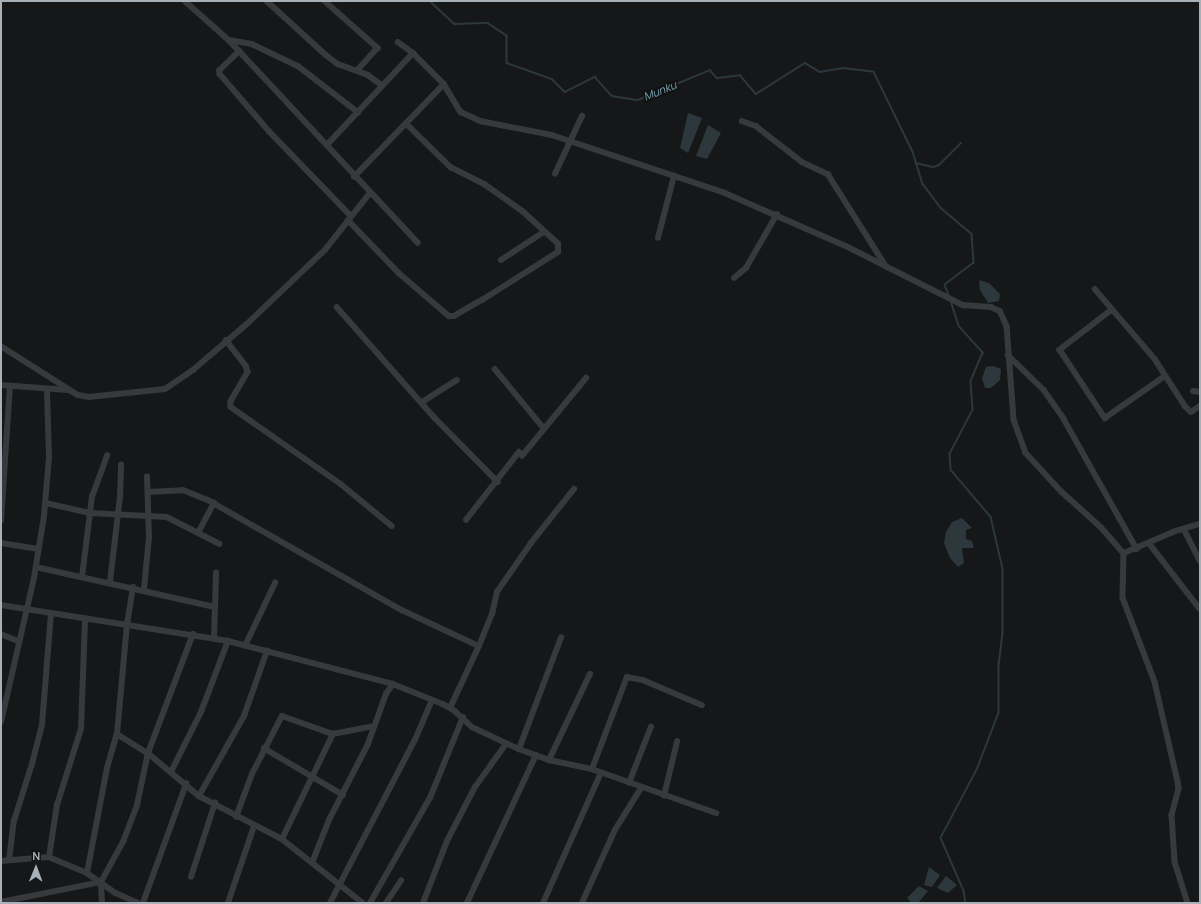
<!DOCTYPE html>
<style>
body{margin:0}
#map{position:relative;width:1201px;height:904px;overflow:hidden;background:#161718;font-family:Manrope,sans-serif}
div>[style]{position:absolute}
[style*='--x']{left:calc(var(--x)*1px);top:calc(var(--y)*1px);width:calc(var(--w)*1px);rotate:calc(var(--a)*1deg)}
.water>*{inset:0;background:#2c383c}
.stream>*{height:1.5px;margin:-0.75px;padding:0 0.75px;transform-origin:0.75px;border-radius:0.75px;background:#2c383c}
.street>*{height:5.5px;margin:-2.75px;padding:0 2.75px;transform-origin:2.75px;border-radius:2.75px;background:#37393d}
span{translate:-50% -50%;white-space:nowrap;text-align:center;line-height:1.15;-webkit-text-stroke:4px #111213;paint-order:stroke}
.water-label{font-size:11px;color:#7fa4b3;font-style:italic}
.frame{position:absolute;inset:0;border:2px solid #a8b0b8;pointer-events:none}
.north{position:absolute;left:16px;top:848px;width:40px;height:40px;-webkit-text-stroke:3px #111213;paint-order:stroke;rotate:1deg;font-size:11px;font-weight:700;line-height:16px;text-align:center;color:#a8b0b8}
.north::after{content:'';display:block;margin:auto;width:14px;height:18px;background:#a8b0b8;clip-path:polygon(50% 0,100% 100%,50% 72%,0 100%)}
</style>
<div id="map">
<div class="water">
<i style="clip-path:polygon(688px 113px,702px 118px,688px 153px,680px 148px)"></i>
<i style="clip-path:polygon(708px 125px,721px 133px,707px 159px,696px 156px)"></i>
<i style="clip-path:polygon(979px 280px,989px 283px,1000px 294px,999px 301px,988px 303px,980px 290px)"></i>
<i style="clip-path:polygon(993px 366px,1001px 369px,1000px 380px,991px 388px,985px 388px,982px 378px,986px 367px)"></i>
<i style="clip-path:polygon(962px 518px,972px 528px,966px 530px,966px 539px,972px 541px,974px 548px,962px 548px,964px 563px,958px 567px,950px 558px,944px 543px,946px 532px,952px 522px)"></i>
<i style="clip-path:polygon(929px 867px,940px 875px,932px 887px,924px 885px)"></i>
<i style="clip-path:polygon(946px 876px,957px 885px,948px 893px,937px 888px)"></i>
<i style="clip-path:polygon(919px 886px,928px 891px,918px 903px,912px 903px,907px 898px)"></i>
</div>
<div class="stream">
<i style="--x:430;--y:1;--w:34;--a:43"></i>
<i style="--x:455;--y:24;--w:33;--a:-2"></i>
<i style="--x:488;--y:23;--w:23;--a:34"></i>
<i style="--x:507;--y:36;--w:27;--a:90"></i>
<i style="--x:507;--y:63;--w:48;--a:19.6"></i>
<i style="--x:552;--y:79;--w:18;--a:45"></i>
<i style="--x:565;--y:92;--w:34;--a:-27"></i>
<i style="--x:595;--y:77;--w:25;--a:48"></i>
<i style="--x:612;--y:96;--w:26;--a:9"></i>
<i style="--x:638;--y:100;--w:78;--a:-22.6"></i>
<i style="--x:710;--y:70;--w:11;--a:49"></i>
<i style="--x:717;--y:78;--w:23;--a:-7"></i>
<i style="--x:740;--y:75;--w:25;--a:50"></i>
<i style="--x:756;--y:94;--w:58;--a:-32.3"></i>
<i style="--x:805;--y:63;--w:17;--a:31"></i>
<i style="--x:820;--y:72;--w:23;--a:-10"></i>
<i style="--x:843;--y:68;--w:31;--a:7"></i>
<i style="--x:874;--y:72;--w:89;--a:64"></i>
<i style="--x:913;--y:152;--w:34;--a:73"></i>
<i style="--x:923;--y:184;--w:30;--a:53"></i>
<i style="--x:941;--y:208;--w:40;--a:40"></i>
<i style="--x:972;--y:234;--w:29;--a:86"></i>
<i style="--x:974;--y:263;--w:36;--a:143"></i>
<i style="--x:945;--y:285;--w:11;--a:68"></i>
<i style="--x:916;--y:163;--w:17;--a:13"></i>
<i style="--x:933;--y:167;--w:6;--a:-18"></i>
<i style="--x:939;--y:165;--w:31;--a:-45"></i>
<i style="--x:951;--y:301;--w:26;--a:72"></i>
<i style="--x:959;--y:326;--w:36;--a:48"></i>
<i style="--x:983;--y:353;--w:30;--a:113"></i>
<i style="--x:971;--y:381;--w:29;--a:86"></i>
<i style="--x:973;--y:410;--w:50;--a:117.6"></i>
<i style="--x:950;--y:454;--w:16;--a:86"></i>
<i style="--x:951;--y:470;--w:62;--a:49.6"></i>
<i style="--x:991;--y:517;--w:53;--a:77"></i>
<i style="--x:1003;--y:569;--w:64;--a:90"></i>
<i style="--x:1003;--y:633;--w:31;--a:97"></i>
<i style="--x:999;--y:664;--w:49;--a:90"></i>
<i style="--x:999;--y:713;--w:61;--a:111.1"></i>
<i style="--x:977;--y:770;--w:77;--a:117.9"></i>
<i style="--x:941;--y:838;--w:58;--a:66.5"></i>
<i style="--x:964;--y:891;--w:12;--a:81"></i>
</div>
<div class="street">
<i style="--x:185;--y:1;--w:59;--a:41.6"></i>
<i style="--x:229;--y:40;--w:277;--a:47"></i>
<i style="--x:267;--y:1;--w:80;--a:42.5"></i>
<i style="--x:326;--y:55;--w:15;--a:37"></i>
<i style="--x:338;--y:64;--w:32;--a:20"></i>
<i style="--x:368;--y:75;--w:17;--a:36"></i>
<i style="--x:325;--y:1;--w:71;--a:41.6"></i>
<i style="--x:378;--y:48;--w:30;--a:132"></i>
<i style="--x:229;--y:40;--w:23;--a:10"></i>
<i style="--x:252;--y:44;--w:51;--a:25.6"></i>
<i style="--x:298;--y:66;--w:76;--a:37.5"></i>
<i style="--x:398;--y:42;--w:19;--a:36"></i>
<i style="--x:413;--y:53;--w:44;--a:45"></i>
<i style="--x:444;--y:84;--w:33;--a:59"></i>
<i style="--x:461;--y:112;--w:21;--a:25"></i>
<i style="--x:480;--y:121;--w:73;--a:11"></i>
<i style="--x:552;--y:135;--w:182;--a:18.5"></i>
<i style="--x:725;--y:193;--w:137;--a:23.7"></i>
<i style="--x:850;--y:248;--w:127;--a:26.8"></i>
<i style="--x:963;--y:305;--w:28;--a:4"></i>
<i style="--x:991;--y:307;--w:10;--a:24"></i>
<i style="--x:1000;--y:311;--w:17;--a:65"></i>
<i style="--x:1007;--y:326;--w:94;--a:85.7"></i>
<i style="--x:1014;--y:420;--w:35;--a:70"></i>
<i style="--x:1026;--y:453;--w:52;--a:47.4"></i>
<i style="--x:1061;--y:491;--w:54;--a:42"></i>
<i style="--x:1101;--y:527;--w:35;--a:49"></i>
<i style="--x:1124;--y:553;--w:45;--a:91.3"></i>
<i style="--x:1123;--y:598;--w:90;--a:69.1"></i>
<i style="--x:1155;--y:682;--w:103;--a:77"></i>
<i style="--x:1178;--y:782;--w:7;--a:82"></i>
<i style="--x:1179;--y:789;--w:27;--a:105"></i>
<i style="--x:1172;--y:815;--w:47;--a:86.3"></i>
<i style="--x:1175;--y:862;--w:43;--a:72.4"></i>
<i style="--x:240;--y:51;--w:28;--a:136"></i>
<i style="--x:220;--y:70;--w:4;--a:90"></i>
<i style="--x:220;--y:74;--w:75;--a:49.3"></i>
<i style="--x:269;--y:131;--w:118;--a:46"></i>
<i style="--x:742;--y:121;--w:15;--a:20"></i>
<i style="--x:756;--y:126;--w:58;--a:38"></i>
<i style="--x:802;--y:162;--w:29;--a:25"></i>
<i style="--x:828;--y:174;--w:109;--a:57.8"></i>
<i style="--x:327;--y:145;--w:126;--a:-46.9"></i>
<i style="--x:555;--y:174;--w:64;--a:-65"></i>
<i style="--x:354;--y:177;--w:129;--a:-45.9"></i>
<i style="--x:348;--y:220;--w:74;--a:46.1"></i>
<i style="--x:399;--y:273;--w:66;--a:40.7"></i>
<i style="--x:449;--y:316;--w:5;--a:0"></i>
<i style="--x:454;--y:316;--w:32;--a:-30"></i>
<i style="--x:482;--y:300;--w:90;--a:-32.3"></i>
<i style="--x:558;--y:252;--w:8;--a:-90"></i>
<i style="--x:558;--y:244;--w:47;--a:-137.6"></i>
<i style="--x:523;--y:212;--w:47;--a:-144.6"></i>
<i style="--x:485;--y:185;--w:38;--a:-153"></i>
<i style="--x:451;--y:168;--w:63;--a:-135.6"></i>
<i style="--x:658;--y:238;--w:64;--a:-75.5"></i>
<i style="--x:501;--y:260;--w:51;--a:-33.1"></i>
<i style="--x:734;--y:278;--w:16;--a:-40"></i>
<i style="--x:746;--y:268;--w:62;--a:-60.1"></i>
<i style="--x:1095;--y:289;--w:92;--a:49.4"></i>
<i style="--x:1155;--y:359;--w:56;--a:57.4"></i>
<i style="--x:1185;--y:406;--w:8;--a:45"></i>
<i style="--x:1191;--y:412;--w:11;--a:-34"></i>
<i style="--x:337;--y:307;--w:147;--a:48.6"></i>
<i style="--x:434;--y:417;--w:91;--a:45.4"></i>
<i style="--x:1112;--y:310;--w:66;--a:142.4"></i>
<i style="--x:1060;--y:350;--w:82;--a:56.5"></i>
<i style="--x:1105;--y:418;--w:73;--a:-35"></i>
<i style="--x:226;--y:340;--w:33;--a:52"></i>
<i style="--x:246;--y:366;--w:6;--a:72"></i>
<i style="--x:248;--y:372;--w:34;--a:120"></i>
<i style="--x:231;--y:402;--w:5;--a:90"></i>
<i style="--x:231;--y:407;--w:134;--a:35"></i>
<i style="--x:341;--y:484;--w:66;--a:39.5"></i>
<i style="--x:1;--y:346;--w:91;--a:32.5"></i>
<i style="--x:78;--y:395;--w:11;--a:10"></i>
<i style="--x:89;--y:397;--w:76;--a:-6"></i>
<i style="--x:165;--y:389;--w:34;--a:-34"></i>
<i style="--x:193;--y:370;--w:72;--a:-40.5"></i>
<i style="--x:248;--y:323;--w:106;--a:-43.5"></i>
<i style="--x:325;--y:250;--w:73;--a:-51.7"></i>
<i style="--x:1008;--y:355;--w:50;--a:44.2"></i>
<i style="--x:1044;--y:390;--w:35;--a:55"></i>
<i style="--x:1064;--y:419;--w:149;--a:60.7"></i>
<i style="--x:495;--y:369;--w:75;--a:50.4"></i>
<i style="--x:1;--y:385;--w:67;--a:4.3"></i>
<i style="--x:1193;--y:391;--w:7;--a:8"></i>
<i style="--x:422;--y:402;--w:41;--a:-32.2"></i>
<i style="--x:522;--y:456;--w:101;--a:-50.6"></i>
<i style="--x:148;--y:492;--w:35;--a:-3"></i>
<i style="--x:183;--y:490;--w:27;--a:22"></i>
<i style="--x:208;--y:500;--w:223;--a:29.6"></i>
<i style="--x:402;--y:610;--w:85;--a:25.1"></i>
<i style="--x:46;--y:503;--w:45;--a:12.8"></i>
<i style="--x:90;--y:513;--w:77;--a:3"></i>
<i style="--x:167;--y:517;--w:59;--a:27"></i>
<i style="--x:466;--y:520;--w:86;--a:-52.1"></i>
<i style="--x:1;--y:521;--w:134;--a:-86.2"></i>
<i style="--x:1184;--y:529;--w:36;--a:63"></i>
<i style="--x:198;--y:533;--w:34;--a:-62"></i>
<i style="--x:1;--y:543;--w:38;--a:9"></i>
<i style="--x:1149;--y:543;--w:83;--a:52.3"></i>
<i style="--x:1124;--y:553;--w:53;--a:-23.2"></i>
<i style="--x:1173;--y:532;--w:28;--a:-17"></i>
<i style="--x:36;--y:567;--w:183;--a:12.6"></i>
<i style="--x:82;--y:577;--w:81;--a:-82.9"></i>
<i style="--x:92;--y:497;--w:44;--a:-69.9"></i>
<i style="--x:110;--y:582;--w:86;--a:-83.3"></i>
<i style="--x:120;--y:497;--w:32;--a:-88"></i>
<i style="--x:144;--y:589;--w:52;--a:-84.5"></i>
<i style="--x:149;--y:537;--w:60;--a:-91.9"></i>
<i style="--x:1;--y:605;--w:230;--a:9"></i>
<i style="--x:228;--y:641;--w:171;--a:14.6"></i>
<i style="--x:393;--y:684;--w:54;--a:21.8"></i>
<i style="--x:443;--y:704;--w:14;--a:30"></i>
<i style="--x:455;--y:711;--w:23;--a:43"></i>
<i style="--x:472;--y:727;--w:52;--a:25.1"></i>
<i style="--x:519;--y:749;--w:32;--a:20"></i>
<i style="--x:549;--y:760;--w:44;--a:11.8"></i>
<i style="--x:592;--y:769;--w:132;--a:19.5"></i>
<i style="--x:1;--y:634;--w:18;--a:22"></i>
<i style="--x:214;--y:638;--w:65;--a:-88.2"></i>
<i style="--x:245;--y:646;--w:70;--a:-64.5"></i>
<i style="--x:450;--y:708;--w:68;--a:-64.9"></i>
<i style="--x:479;--y:646;--w:35;--a:-68"></i>
<i style="--x:492;--y:614;--w:23;--a:-77"></i>
<i style="--x:497;--y:592;--w:60;--a:-55.2"></i>
<i style="--x:531;--y:543;--w:69;--a:-51.5"></i>
<i style="--x:1;--y:722;--w:148;--a:-77.1"></i>
<i style="--x:34;--y:578;--w:63;--a:-80.8"></i>
<i style="--x:44;--y:516;--w:58;--a:-85.1"></i>
<i style="--x:49;--y:458;--w:67;--a:-91.7"></i>
<i style="--x:117;--y:734;--w:36;--a:32"></i>
<i style="--x:148;--y:753;--w:67;--a:40.1"></i>
<i style="--x:199;--y:796;--w:93;--a:27.4"></i>
<i style="--x:282;--y:839;--w:103;--a:38.3"></i>
<i style="--x:264;--y:748;--w:92;--a:30.7"></i>
<i style="--x:519;--y:749;--w:119;--a:-69.3"></i>
<i style="--x:549;--y:760;--w:95;--a:-64.5"></i>
<i style="--x:592;--y:769;--w:98;--a:-69.2"></i>
<i style="--x:627;--y:677;--w:16;--a:11"></i>
<i style="--x:643;--y:680;--w:64;--a:23"></i>
<i style="--x:171;--y:772;--w:67;--a:-63.4"></i>
<i style="--x:201;--y:712;--w:76;--a:-69.2"></i>
<i style="--x:629;--y:783;--w:60;--a:-68.6"></i>
<i style="--x:199;--y:796;--w:92;--a:-60.6"></i>
<i style="--x:244;--y:716;--w:69;--a:-70.5"></i>
<i style="--x:664;--y:796;--w:56;--a:-76.5"></i>
<i style="--x:236;--y:817;--w:46;--a:-69.6"></i>
<i style="--x:252;--y:774;--w:65;--a:-62.7"></i>
<i style="--x:282;--y:716;--w:54;--a:19.4"></i>
<i style="--x:333;--y:734;--w:42;--a:-11"></i>
<i style="--x:282;--y:839;--w:117;--a:-64.1"></i>
<i style="--x:49;--y:857;--w:53;--a:-81.3"></i>
<i style="--x:57;--y:805;--w:80;--a:-72.5"></i>
<i style="--x:81;--y:729;--w:110;--a:-87.9"></i>
<i style="--x:9;--y:860;--w:39;--a:-83"></i>
<i style="--x:14;--y:821;--w:60;--a:-72.5"></i>
<i style="--x:32;--y:764;--w:40;--a:-75.6"></i>
<i style="--x:42;--y:725;--w:111;--a:-85.4"></i>
<i style="--x:1;--y:861;--w:48;--a:-4.8"></i>
<i style="--x:49;--y:857;--w:41;--a:22.8"></i>
<i style="--x:87;--y:873;--w:35;--a:35"></i>
<i style="--x:116;--y:893;--w:24;--a:24"></i>
<i style="--x:312;--y:863;--w:46;--a:-68.4"></i>
<i style="--x:329;--y:820;--w:85;--a:-62.8"></i>
<i style="--x:368;--y:744;--w:53;--a:-70.2"></i>
<i style="--x:386;--y:694;--w:12;--a:-55"></i>
<i style="--x:87;--y:873;--w:107;--a:-79.2"></i>
<i style="--x:107;--y:768;--w:35;--a:-74"></i>
<i style="--x:117;--y:734;--w:109;--a:-84.8"></i>
<i style="--x:127;--y:625;--w:38;--a:-81"></i>
<i style="--x:191;--y:877;--w:78;--a:-72"></i>
<i style="--x:1;--y:902;--w:102;--a:-11.3"></i>
<i style="--x:102;--y:903;--w:21;--a:-93"></i>
<i style="--x:101;--y:882;--w:46;--a:-61.2"></i>
<i style="--x:123;--y:842;--w:40;--a:-69"></i>
<i style="--x:137;--y:805;--w:53;--a:-78.1"></i>
<i style="--x:148;--y:753;--w:127;--a:-69.3"></i>
<i style="--x:143;--y:903;--w:127;--a:-70.1"></i>
<i style="--x:228;--y:903;--w:81;--a:-71.3"></i>
<i style="--x:330;--y:903;--w:184;--a:-62.5"></i>
<i style="--x:415;--y:740;--w:43;--a:-67"></i>
<i style="--x:370;--y:903;--w:121;--a:-60.3"></i>
<i style="--x:430;--y:798;--w:87;--a:-67.8"></i>
<i style="--x:386;--y:903;--w:27;--a:-56"></i>
<i style="--x:423;--y:903;--w:66;--a:-68.8"></i>
<i style="--x:447;--y:841;--w:61;--a:-62.6"></i>
<i style="--x:475;--y:787;--w:53;--a:-54.2"></i>
<i style="--x:467;--y:903;--w:163;--a:-65"></i>
<i style="--x:543;--y:903;--w:142;--a:-66"></i>
<i style="--x:582;--y:903;--w:80;--a:-65.7"></i>
<i style="--x:615;--y:830;--w:49;--a:-58.2"></i>
</div>
<div class="water-label">
<span style="left:660px;top:91px;rotate:-22deg">Munku</span>
</div>
<div class="frame"></div>
<div class="north">N</div>
</div>
